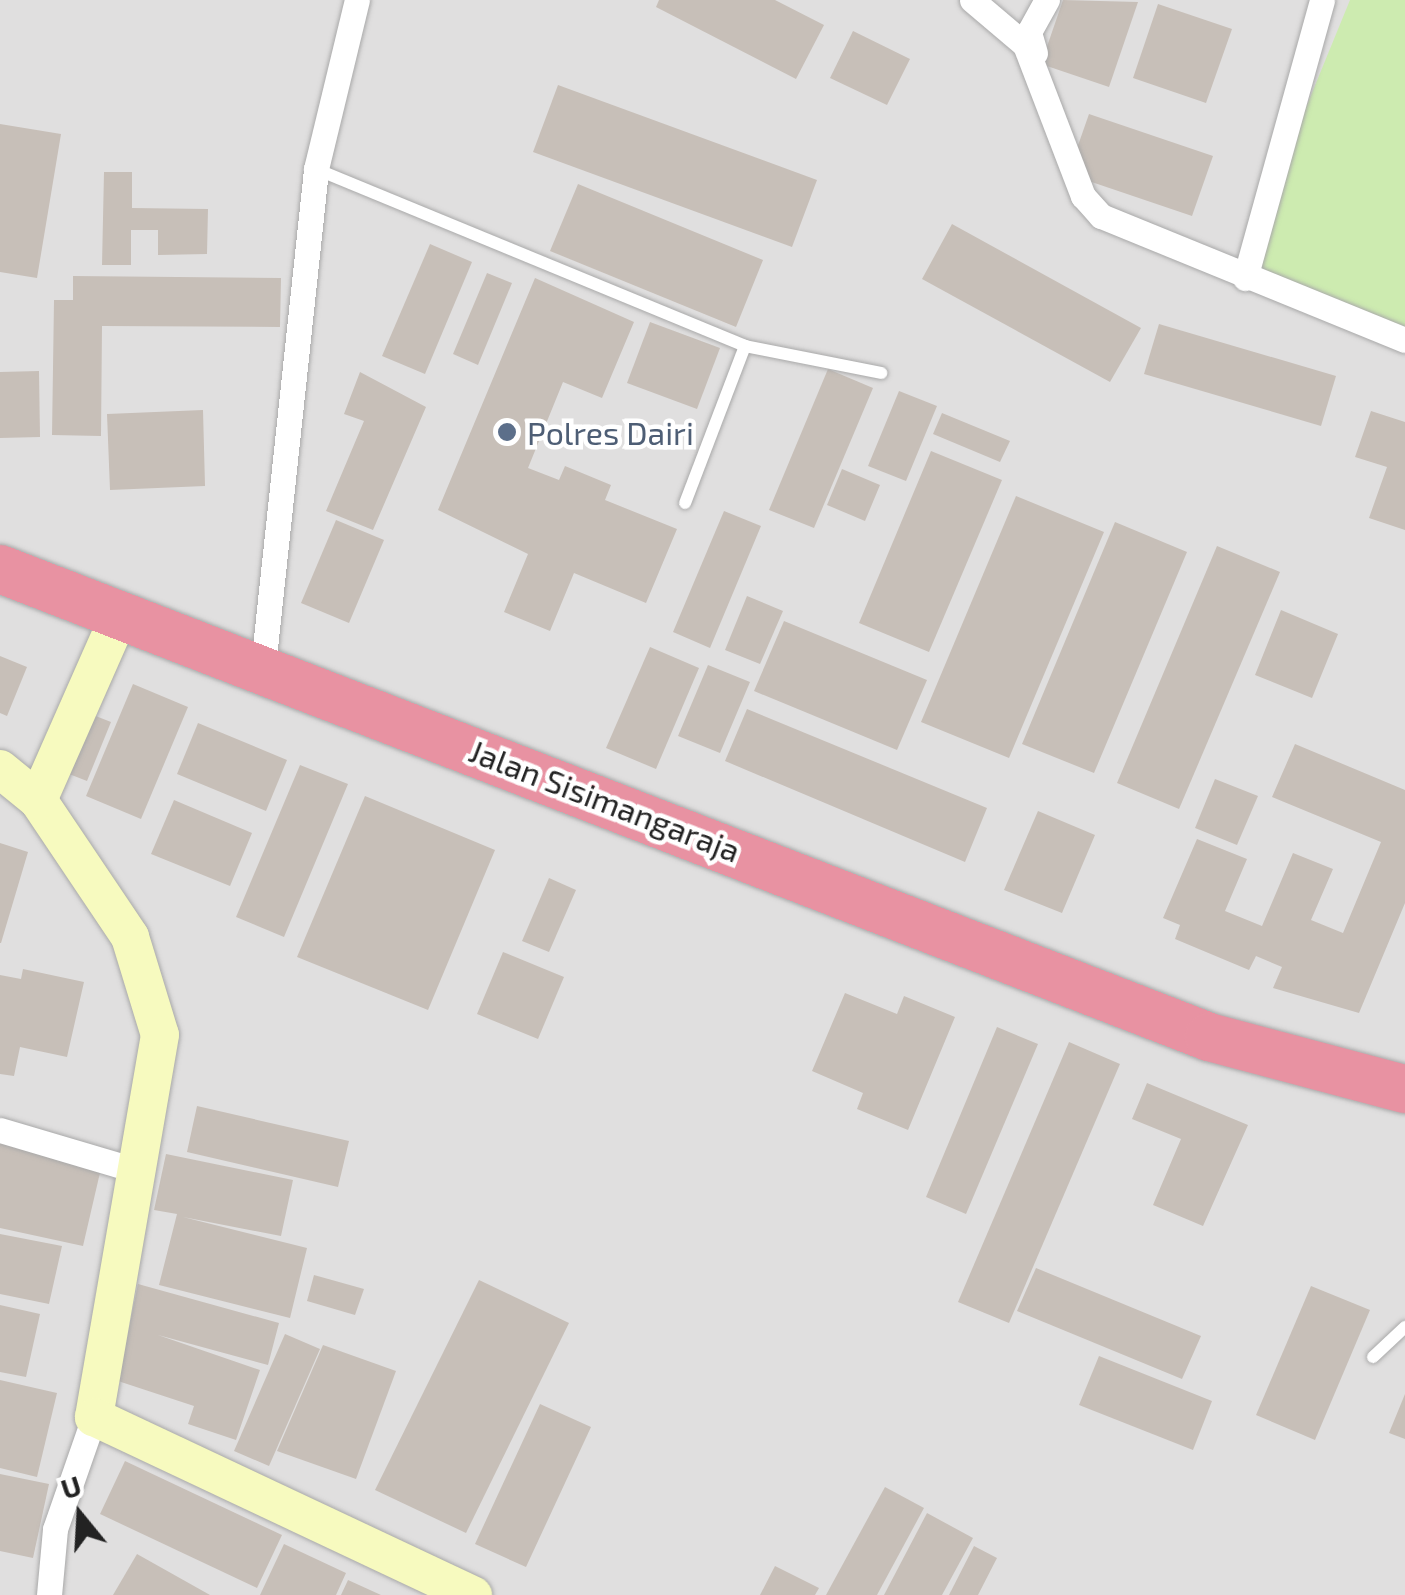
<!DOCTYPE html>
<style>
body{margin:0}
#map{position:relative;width:1405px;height:1595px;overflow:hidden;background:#f2efe9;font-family:"Exo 2",sans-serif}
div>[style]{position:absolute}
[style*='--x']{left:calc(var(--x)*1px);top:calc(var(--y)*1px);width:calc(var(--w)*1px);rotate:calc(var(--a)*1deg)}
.residential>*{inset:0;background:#e0dfdf}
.grass>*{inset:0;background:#cdebb0}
.building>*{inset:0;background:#c7bfb8}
.roads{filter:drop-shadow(0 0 2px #a9a9a9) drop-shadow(0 0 2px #a9a9a9)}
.lane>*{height:12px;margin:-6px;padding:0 6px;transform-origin:6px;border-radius:6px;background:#fff}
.street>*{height:25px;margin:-12.5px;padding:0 12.5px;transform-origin:12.5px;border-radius:12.5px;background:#fff}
.secondary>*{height:38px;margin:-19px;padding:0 19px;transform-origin:19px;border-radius:19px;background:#f7fabf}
.highway>*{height:48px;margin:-24px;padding:0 24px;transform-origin:24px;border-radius:24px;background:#e892a2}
.dots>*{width:28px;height:28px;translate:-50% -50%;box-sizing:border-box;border:5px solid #fff;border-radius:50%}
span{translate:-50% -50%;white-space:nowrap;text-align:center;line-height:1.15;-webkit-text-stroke:9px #fff;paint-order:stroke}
.service-label{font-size:32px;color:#4e5e75}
.left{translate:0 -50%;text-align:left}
.street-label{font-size:32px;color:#222}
.north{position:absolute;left:30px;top:1465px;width:100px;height:100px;-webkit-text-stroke:8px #fff;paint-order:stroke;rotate:342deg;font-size:28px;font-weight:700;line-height:40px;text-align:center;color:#222}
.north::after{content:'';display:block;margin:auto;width:35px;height:45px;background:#222;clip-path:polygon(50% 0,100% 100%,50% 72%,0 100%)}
</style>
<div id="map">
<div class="residential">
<i style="clip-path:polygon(0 0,1405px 0,1405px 1595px,0 1595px)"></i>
</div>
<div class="grass">
<i style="clip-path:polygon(1350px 0,1405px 0,1405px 335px,1241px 266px)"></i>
</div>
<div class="building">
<i style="clip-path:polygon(659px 0,775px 0,824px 25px,796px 79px,656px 7px)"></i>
<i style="clip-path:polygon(1063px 0,1138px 2px,1109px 87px,1041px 64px)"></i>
<i style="clip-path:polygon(1158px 4px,1232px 29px,1206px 103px,1133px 78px)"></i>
<i style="clip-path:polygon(853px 31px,910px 59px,887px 105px,830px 78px)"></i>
<i style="clip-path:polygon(558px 85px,817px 180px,792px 247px,533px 152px)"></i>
<i style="clip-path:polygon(1089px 114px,1213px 156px,1192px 216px,1068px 174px)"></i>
<i style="clip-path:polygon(0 124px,61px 134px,37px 278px,0 272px)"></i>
<i style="clip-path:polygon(104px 172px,132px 172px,132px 208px,208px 209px,207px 254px,158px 255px,158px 230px,131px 230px,131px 265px,102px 265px)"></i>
<i style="clip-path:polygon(578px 184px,763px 260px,736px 327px,550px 251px)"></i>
<i style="clip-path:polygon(952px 224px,1141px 328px,1110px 382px,922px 279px)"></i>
<i style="clip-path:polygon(430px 244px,472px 262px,425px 374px,382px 356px)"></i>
<i style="clip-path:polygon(487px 273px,512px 283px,478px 365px,453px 354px)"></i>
<i style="clip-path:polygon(73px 276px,281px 278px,280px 327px,102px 326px,101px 436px,52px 435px,54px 300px,73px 300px)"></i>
<i style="clip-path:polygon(535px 278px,634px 322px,602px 398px,563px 382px,528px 468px,559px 480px,565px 466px,611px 485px,605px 500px,677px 529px,646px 603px,574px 573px,550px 631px,504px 612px,528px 554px,438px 510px)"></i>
<i style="clip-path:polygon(650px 322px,720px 348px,697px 409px,627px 383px)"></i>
<i style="clip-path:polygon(1159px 324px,1336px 376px,1321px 426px,1144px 374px)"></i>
<i style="clip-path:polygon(828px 369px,873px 388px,814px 528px,769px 510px)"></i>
<i style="clip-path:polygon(39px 371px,40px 437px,0 438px,0 372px)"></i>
<i style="clip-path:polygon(360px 372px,426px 407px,373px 530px,326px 511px,364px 421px,344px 414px)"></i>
<i style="clip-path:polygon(899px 391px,937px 406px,906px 481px,868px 466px)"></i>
<i style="clip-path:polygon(203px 410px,205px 486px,110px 490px,107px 414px)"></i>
<i style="clip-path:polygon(1371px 411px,1405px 422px,1405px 530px,1369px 518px,1387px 467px,1355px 457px)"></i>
<i style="clip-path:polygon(942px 413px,1010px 441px,1000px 462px,933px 434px)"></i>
<i style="clip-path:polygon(931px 451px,1002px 480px,929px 652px,859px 623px)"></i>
<i style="clip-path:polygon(842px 469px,880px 485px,865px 521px,827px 505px)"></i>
<i style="clip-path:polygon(1016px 496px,1104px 532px,1009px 758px,921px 722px)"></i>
<i style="clip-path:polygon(724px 511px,761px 526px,710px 648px,673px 632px)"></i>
<i style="clip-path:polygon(336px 520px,384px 540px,349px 623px,301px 603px)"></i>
<i style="clip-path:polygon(1115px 522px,1187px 552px,1094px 773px,1022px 744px)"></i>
<i style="clip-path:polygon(1217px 546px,1280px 572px,1179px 809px,1117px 783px)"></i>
<i style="clip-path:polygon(747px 596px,783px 611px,760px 664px,725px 650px)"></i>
<i style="clip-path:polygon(1281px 610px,1338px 634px,1312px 698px,1255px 675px)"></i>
<i style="clip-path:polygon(784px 621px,927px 680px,897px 750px,754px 691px)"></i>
<i style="clip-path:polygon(650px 647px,699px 668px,656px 769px,606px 748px)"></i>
<i style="clip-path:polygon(0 656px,27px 667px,7px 716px,0 713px)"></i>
<i style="clip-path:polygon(708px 665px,750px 682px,720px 753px,678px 736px)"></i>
<i style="clip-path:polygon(133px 684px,188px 707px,141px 819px,86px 796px)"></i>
<i style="clip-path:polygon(747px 709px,987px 808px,965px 862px,725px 761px)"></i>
<i style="clip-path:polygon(88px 713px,111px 722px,87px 781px,64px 772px)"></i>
<i style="clip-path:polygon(198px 723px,287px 760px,266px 811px,177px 774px)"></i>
<i style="clip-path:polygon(1295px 744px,1405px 790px,1405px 903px,1359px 1013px,1273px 988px,1282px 967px,1256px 956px,1249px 970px,1175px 939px,1180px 925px,1163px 918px,1197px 839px,1247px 859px,1225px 911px,1262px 926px,1293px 853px,1333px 869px,1311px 920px,1343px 933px,1381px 842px,1272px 797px)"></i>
<i style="clip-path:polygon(300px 765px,348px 784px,284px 937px,236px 917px)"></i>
<i style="clip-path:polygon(1215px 779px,1258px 796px,1237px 845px,1195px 828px)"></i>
<i style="clip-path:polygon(365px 796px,495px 850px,428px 1010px,297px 957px)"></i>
<i style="clip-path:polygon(174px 800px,252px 833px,230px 886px,151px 854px)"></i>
<i style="clip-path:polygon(1038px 811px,1095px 835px,1062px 913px,1004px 890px)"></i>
<i style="clip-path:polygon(0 843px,28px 852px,1px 943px,0 943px)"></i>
<i style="clip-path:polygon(549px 878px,576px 890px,549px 952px,522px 941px)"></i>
<i style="clip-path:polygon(503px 952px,564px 977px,538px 1039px,477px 1014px)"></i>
<i style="clip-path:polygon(23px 969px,84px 982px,67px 1057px,20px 1047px,14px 1076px,0 1074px,0 975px,21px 979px)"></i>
<i style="clip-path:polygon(845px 993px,897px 1014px,904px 996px,955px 1017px,908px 1130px,857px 1109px,863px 1093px,812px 1071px)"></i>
<i style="clip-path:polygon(997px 1027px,1038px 1044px,966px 1214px,926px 1197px)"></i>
<i style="clip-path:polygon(1069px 1042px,1120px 1064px,1009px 1323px,958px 1302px)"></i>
<i style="clip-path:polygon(1147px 1083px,1248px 1125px,1203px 1226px,1153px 1205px,1181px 1139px,1132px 1119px)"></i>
<i style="clip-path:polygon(197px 1106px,349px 1141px,338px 1187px,187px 1152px)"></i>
<i style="clip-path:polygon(0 1142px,102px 1164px,83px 1246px,0 1228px)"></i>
<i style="clip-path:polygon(166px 1154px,293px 1180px,281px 1236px,183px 1217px,307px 1248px,290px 1318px,159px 1285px,177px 1214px,154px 1210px)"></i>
<i style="clip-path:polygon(0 1234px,62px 1246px,49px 1304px,0 1294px)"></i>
<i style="clip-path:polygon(1036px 1268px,1201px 1336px,1182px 1379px,1017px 1311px)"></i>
<i style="clip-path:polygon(314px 1275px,364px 1289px,355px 1315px,307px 1301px)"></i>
<i style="clip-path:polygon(479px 1280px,569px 1323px,466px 1533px,375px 1490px)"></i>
<i style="clip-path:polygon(138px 1284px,279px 1323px,268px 1365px,158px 1335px,260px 1370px,236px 1440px,188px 1424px,194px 1406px,118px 1381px)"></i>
<i style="clip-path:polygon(1311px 1286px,1370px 1310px,1315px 1440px,1256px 1415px)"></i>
<i style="clip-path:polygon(0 1305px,40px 1314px,26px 1377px,0 1372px)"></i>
<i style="clip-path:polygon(285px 1334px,320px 1349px,269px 1466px,234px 1451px)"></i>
<i style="clip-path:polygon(323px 1345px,396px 1371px,356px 1479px,277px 1451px)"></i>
<i style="clip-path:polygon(1099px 1356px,1212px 1401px,1193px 1450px,1079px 1405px)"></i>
<i style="clip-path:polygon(0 1380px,57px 1393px,37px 1477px,0 1468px)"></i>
<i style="clip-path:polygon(1405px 1394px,1405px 1439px,1389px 1433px)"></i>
<i style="clip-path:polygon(540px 1404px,591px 1427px,526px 1567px,475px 1544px)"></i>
<i style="clip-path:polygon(125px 1461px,282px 1535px,257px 1588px,100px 1514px)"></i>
<i style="clip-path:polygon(0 1474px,49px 1484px,33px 1558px,0 1551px)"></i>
<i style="clip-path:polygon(885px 1487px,924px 1508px,877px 1595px,826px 1595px)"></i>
<i style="clip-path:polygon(927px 1513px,973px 1538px,942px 1595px,884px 1595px)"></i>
<i style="clip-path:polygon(284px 1544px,346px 1573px,336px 1595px,260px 1595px)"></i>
<i style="clip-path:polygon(974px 1546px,997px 1558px,978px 1595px,949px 1595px)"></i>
<i style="clip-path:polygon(137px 1554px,210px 1595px,113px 1595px)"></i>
<i style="clip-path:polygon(775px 1566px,819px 1588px,815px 1595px,760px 1595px)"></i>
<i style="clip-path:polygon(348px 1580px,381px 1595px,341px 1595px)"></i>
</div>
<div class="roads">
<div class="lane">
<i style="--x:316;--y:169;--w:464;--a:22.4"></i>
<i style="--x:745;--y:346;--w:168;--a:110.9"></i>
<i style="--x:745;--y:346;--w:139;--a:11.2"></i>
<i style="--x:1373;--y:1357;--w:44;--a:-43.2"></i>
</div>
<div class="street">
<i style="--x:972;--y:0;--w:70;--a:40.3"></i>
<i style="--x:1025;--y:45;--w:162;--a:69"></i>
<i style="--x:1083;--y:196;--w:27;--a:48"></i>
<i style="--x:1101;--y:216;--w:328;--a:22.2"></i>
<i style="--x:1035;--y:53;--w:22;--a:-106"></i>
<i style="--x:1029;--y:32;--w:37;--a:-61"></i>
<i style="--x:1245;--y:278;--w:288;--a:-74.5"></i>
<i style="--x:263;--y:666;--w:500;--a:-83.9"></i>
<i style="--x:316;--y:169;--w:174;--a:-76.4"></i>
<i style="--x:0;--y:1130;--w:138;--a:16.5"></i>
<i style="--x:49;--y:1595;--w:66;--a:-84.8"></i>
<i style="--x:55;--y:1529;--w:119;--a:-70.8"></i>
</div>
<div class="secondary">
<i style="--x:0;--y:769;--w:49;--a:39.2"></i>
<i style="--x:38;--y:800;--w:165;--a:56.1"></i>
<i style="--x:130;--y:937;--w:102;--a:73"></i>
<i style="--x:160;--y:1035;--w:388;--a:99.8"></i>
<i style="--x:94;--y:1417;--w:419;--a:25.2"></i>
<i style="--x:38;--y:800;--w:203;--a:-66.2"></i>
</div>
<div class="highway">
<i style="--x:0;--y:569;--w:1296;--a:21.16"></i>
<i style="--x:1209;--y:1037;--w:203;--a:14.9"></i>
</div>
</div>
<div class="dots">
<i style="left:507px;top:432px;background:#5c6f8a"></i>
</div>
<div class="service-label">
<span class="left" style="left:527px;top:432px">Polres Dairi</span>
</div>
<div class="street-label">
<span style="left:605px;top:800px;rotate:21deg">Jalan Sisimangaraja</span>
</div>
<div class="north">U</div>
</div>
